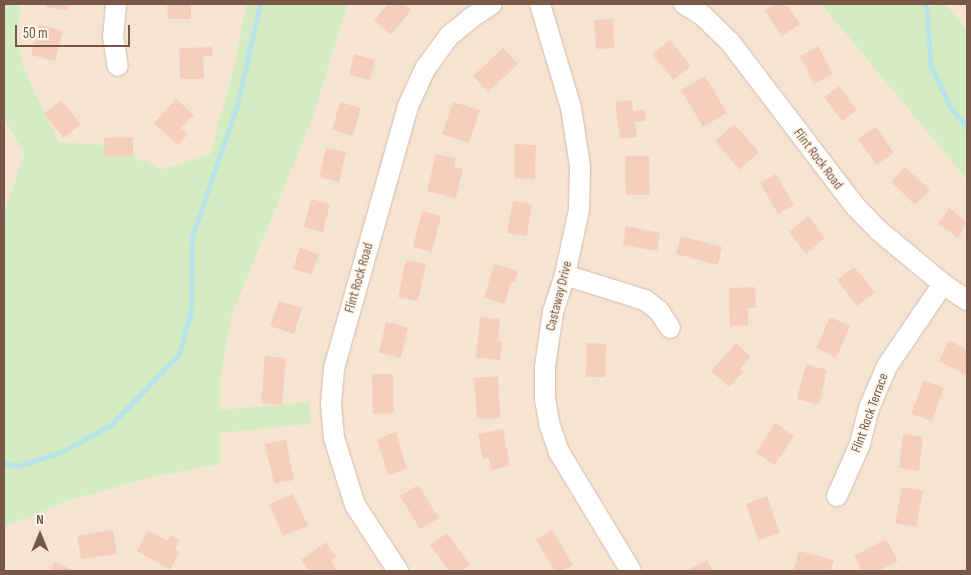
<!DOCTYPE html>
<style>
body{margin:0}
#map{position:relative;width:971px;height:575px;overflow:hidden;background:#fef3e5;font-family:"Sofia Sans Condensed",sans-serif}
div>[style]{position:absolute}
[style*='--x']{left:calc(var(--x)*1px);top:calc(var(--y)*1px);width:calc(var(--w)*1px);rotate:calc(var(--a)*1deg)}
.residential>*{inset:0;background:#f6e4d3}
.green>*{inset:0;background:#d5ecc2}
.stream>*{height:4.5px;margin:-2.25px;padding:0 2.25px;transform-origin:2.25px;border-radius:2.25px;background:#b8e4e9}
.building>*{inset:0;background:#f5cfbb}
.roads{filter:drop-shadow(0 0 1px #d2bcac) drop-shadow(0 0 1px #d2bcac)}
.minor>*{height:20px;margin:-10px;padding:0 10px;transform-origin:10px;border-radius:10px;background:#fff}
span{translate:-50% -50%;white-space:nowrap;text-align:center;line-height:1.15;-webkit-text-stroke:4px #fff7ec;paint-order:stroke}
.street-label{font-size:14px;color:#785748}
.frame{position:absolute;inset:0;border:5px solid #785748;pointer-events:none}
.north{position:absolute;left:15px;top:510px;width:50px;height:50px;-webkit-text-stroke:4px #fff7ec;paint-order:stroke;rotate:0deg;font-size:14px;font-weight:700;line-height:20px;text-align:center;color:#785748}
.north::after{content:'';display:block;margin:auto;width:18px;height:22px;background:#785748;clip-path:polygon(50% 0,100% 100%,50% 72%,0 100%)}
.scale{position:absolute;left:15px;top:25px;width:115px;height:22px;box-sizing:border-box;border:2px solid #785748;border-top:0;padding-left:6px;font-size:15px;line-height:18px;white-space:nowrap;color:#785748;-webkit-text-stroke:4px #fff7ec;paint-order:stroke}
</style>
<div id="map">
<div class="residential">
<i style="clip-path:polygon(21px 4px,246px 4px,234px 66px,210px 154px,162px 169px,109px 145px,58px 143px,23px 66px,17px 37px)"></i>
<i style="clip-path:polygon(348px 4px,821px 4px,967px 180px,967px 571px,4px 571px,4px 520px,149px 478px,220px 464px,220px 381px,232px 315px,312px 120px)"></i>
<i style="clip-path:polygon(946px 4px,967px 4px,967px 30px)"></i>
<i style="clip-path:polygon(4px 119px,24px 153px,4px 214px)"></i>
</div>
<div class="green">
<i style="clip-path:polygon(4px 4px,21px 4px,17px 37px,23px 66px,58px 142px,109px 145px,162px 169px,210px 154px,234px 66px,246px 4px,348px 4px,312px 120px,232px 315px,220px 381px,220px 410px,309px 402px,310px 424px,220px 433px,220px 464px,149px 478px,65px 502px,4px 527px,4px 214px,24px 153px,4px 119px)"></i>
<i style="clip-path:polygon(821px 4px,946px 4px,967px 30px,967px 180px)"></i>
</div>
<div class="stream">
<i style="--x:924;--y:4;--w:5;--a:53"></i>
<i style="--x:927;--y:8;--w:57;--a:86"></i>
<i style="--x:931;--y:65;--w:47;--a:65.1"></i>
<i style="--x:951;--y:108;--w:25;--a:50"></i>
<i style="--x:4;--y:463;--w:15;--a:11"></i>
<i style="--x:19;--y:466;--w:44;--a:-18.4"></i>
<i style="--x:61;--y:452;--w:57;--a:-28.4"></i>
<i style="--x:111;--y:425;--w:98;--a:-46.2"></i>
<i style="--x:179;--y:354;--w:45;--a:-74.4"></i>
<i style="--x:191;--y:311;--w:75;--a:-89.2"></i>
<i style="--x:192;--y:236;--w:138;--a:-70.9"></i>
<i style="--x:237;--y:106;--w:105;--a:-77.3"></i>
</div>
<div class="building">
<i style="clip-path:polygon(47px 4px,68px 4px,67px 11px,46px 7px)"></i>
<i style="clip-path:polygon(167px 4px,191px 4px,191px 19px,168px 19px)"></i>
<i style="clip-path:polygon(388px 4px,404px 4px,411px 10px,391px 35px,374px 20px)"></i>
<i style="clip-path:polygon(775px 4px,786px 4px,800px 24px,782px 36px,764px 10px)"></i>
<i style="clip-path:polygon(613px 19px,614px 48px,596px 49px,594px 20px)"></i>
<i style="clip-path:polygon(39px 24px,63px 31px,55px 61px,31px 55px)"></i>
<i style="clip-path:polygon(670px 40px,691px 66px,673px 80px,652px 54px)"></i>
<i style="clip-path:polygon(818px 46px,833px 74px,814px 84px,800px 56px)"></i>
<i style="clip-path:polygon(212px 47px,213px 56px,203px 56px,204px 79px,180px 79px,179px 48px)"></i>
<i style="clip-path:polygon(503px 48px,518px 64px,488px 92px,473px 76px)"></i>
<i style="clip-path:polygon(354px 54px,375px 60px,370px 80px,349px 75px)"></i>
<i style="clip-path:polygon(705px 76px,727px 113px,703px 127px,681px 90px)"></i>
<i style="clip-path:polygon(839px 86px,857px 110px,842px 121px,824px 97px)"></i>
<i style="clip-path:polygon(176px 99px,194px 115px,181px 128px,188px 134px,178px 145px,154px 123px)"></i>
<i style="clip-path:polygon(61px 100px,81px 124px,64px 138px,44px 114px)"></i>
<i style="clip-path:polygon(632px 100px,633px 111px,644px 109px,646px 121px,635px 122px,637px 137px,620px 139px,615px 102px)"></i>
<i style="clip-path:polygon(340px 102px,361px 108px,353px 136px,332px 130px)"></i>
<i style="clip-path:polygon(453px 102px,480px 110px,469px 143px,442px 134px)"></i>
<i style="clip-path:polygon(734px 124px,759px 152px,739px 170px,715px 141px)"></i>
<i style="clip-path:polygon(876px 127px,894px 153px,876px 165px,858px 139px)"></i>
<i style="clip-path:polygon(133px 137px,133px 156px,105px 157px,104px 138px)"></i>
<i style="clip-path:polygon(515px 144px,536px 145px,535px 179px,514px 178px)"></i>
<i style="clip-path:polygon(326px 148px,346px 152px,339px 182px,319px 177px)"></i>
<i style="clip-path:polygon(436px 154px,456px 158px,454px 167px,463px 169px,456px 198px,427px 191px)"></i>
<i style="clip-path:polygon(625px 156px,649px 156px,650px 195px,626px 195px)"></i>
<i style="clip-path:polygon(905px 167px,930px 190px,915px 205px,891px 182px)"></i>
<i style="clip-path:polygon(776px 174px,794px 205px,778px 214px,760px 183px)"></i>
<i style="clip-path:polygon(311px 199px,330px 204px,323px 232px,304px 227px)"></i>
<i style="clip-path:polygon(513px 201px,532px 204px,527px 236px,507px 233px)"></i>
<i style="clip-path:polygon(949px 208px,967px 222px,958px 238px,938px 224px)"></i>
<i style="clip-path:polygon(422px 211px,441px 216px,432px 252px,413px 247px)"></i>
<i style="clip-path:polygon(808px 216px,825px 238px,806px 254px,789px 232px)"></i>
<i style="clip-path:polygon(626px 226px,660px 233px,657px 251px,623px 245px)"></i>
<i style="clip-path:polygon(681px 236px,722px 247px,718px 265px,676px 254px)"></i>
<i style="clip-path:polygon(300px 248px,319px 254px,312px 275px,293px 269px)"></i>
<i style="clip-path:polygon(406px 260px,426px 264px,418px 301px,398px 297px)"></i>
<i style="clip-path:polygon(494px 264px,518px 271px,515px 283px,511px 282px,505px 304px,484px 298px)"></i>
<i style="clip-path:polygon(854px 267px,875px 292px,857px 306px,837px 280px)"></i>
<i style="clip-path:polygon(755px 287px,756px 308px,748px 308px,748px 325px,730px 326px,729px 288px)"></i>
<i style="clip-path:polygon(279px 301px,302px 308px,294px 334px,270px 326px)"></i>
<i style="clip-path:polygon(480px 317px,500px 319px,498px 341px,502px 341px,500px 360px,476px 357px)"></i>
<i style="clip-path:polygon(830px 317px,850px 326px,836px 358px,816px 348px)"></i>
<i style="clip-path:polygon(386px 322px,408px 327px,401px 358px,379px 353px)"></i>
<i style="clip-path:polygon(949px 340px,967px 350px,967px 376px,939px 361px)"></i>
<i style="clip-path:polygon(587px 343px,606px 344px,605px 377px,586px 377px)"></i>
<i style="clip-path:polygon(736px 343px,751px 357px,740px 369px,743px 372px,729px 387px,711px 371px)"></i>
<i style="clip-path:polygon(265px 356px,286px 358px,282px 405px,261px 403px)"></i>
<i style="clip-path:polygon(806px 364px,827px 370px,819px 405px,797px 399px)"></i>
<i style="clip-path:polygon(372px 374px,393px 374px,394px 413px,373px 414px)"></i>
<i style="clip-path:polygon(498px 376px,500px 418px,477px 419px,474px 378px)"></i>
<i style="clip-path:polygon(924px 380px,944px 388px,932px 421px,911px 414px)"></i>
<i style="clip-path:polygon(775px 423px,794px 436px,775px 465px,756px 453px)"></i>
<i style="clip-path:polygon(503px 429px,510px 466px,491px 470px,489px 458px,483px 459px,478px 434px)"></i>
<i style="clip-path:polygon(396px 432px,407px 469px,388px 475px,377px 439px)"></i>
<i style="clip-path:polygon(903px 434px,923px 437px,919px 471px,899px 468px)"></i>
<i style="clip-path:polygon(286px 440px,294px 480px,274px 484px,265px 444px)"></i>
<i style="clip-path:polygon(418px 485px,439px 518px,420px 529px,400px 496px)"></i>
<i style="clip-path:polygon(902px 487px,923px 491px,916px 527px,895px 523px)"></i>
<i style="clip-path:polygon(293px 494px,308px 526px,283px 536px,269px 504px)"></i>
<i style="clip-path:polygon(767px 496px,780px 533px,758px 540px,746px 504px)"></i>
<i style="clip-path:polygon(113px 530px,117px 554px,81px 559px,77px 536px)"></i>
<i style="clip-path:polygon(148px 530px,167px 541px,171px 535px,180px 540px,175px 549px,180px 552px,170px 570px,137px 551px)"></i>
<i style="clip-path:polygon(552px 530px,573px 565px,562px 571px,555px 571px,536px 540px)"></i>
<i style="clip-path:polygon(447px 533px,470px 565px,461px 571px,449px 571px,430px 545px)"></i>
<i style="clip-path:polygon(886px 539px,898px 561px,878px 571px,862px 571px,854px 556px)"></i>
<i style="clip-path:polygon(326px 542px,336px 557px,331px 561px,338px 571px,309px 571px,301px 560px)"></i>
<i style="clip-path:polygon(799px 551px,834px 560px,831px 571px,793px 571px)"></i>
<i style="clip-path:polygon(707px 560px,713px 571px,686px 571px)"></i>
<i style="clip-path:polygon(54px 562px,75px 571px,50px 571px)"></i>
</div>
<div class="roads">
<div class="minor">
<i style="--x:116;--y:4;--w:32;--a:95"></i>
<i style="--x:113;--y:36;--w:30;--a:81"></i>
<i style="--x:540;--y:4;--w:109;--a:73.4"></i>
<i style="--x:571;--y:108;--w:59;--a:81.2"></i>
<i style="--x:580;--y:166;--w:44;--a:91.3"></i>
<i style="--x:579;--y:210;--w:66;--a:102.2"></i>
<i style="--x:565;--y:275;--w:39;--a:108"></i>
<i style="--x:553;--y:312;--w:56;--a:98.3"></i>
<i style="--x:545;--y:367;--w:32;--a:90"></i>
<i style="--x:545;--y:399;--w:27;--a:80"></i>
<i style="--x:550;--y:426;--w:28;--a:71"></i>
<i style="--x:559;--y:452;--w:139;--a:58.8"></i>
<i style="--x:684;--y:4;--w:21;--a:31"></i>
<i style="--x:702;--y:15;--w:39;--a:44"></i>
<i style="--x:730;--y:42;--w:205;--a:52.7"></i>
<i style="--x:854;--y:205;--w:35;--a:46"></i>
<i style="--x:878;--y:230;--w:85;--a:39.7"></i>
<i style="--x:943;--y:284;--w:29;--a:34"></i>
<i style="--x:565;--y:275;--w:84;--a:17.4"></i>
<i style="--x:645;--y:300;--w:18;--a:38"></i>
<i style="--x:659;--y:311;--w:20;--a:57"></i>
<i style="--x:837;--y:496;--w:57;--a:-66.1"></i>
<i style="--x:860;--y:444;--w:37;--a:-76"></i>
<i style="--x:869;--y:408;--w:46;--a:-66.8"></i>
<i style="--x:887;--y:366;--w:99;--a:-55.7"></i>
<i style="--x:398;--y:571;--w:79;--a:-123.1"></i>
<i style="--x:355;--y:505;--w:70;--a:-107.4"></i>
<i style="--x:334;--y:438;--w:34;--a:-95"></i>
<i style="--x:331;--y:404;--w:36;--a:-85"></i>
<i style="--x:334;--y:368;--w:272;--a:-74.2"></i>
<i style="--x:408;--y:106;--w:41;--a:-65.3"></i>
<i style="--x:425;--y:69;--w:41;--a:-54"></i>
<i style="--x:449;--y:36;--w:28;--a:-39"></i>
<i style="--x:471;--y:18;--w:25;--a:-34"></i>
</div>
</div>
<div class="street-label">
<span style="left:818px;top:159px;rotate:53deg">Flint Rock Road</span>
<span style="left:359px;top:278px;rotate:-74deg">Flint Rock Road</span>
<span style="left:559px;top:296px;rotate:-76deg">Castaway Drive</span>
<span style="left:870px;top:413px;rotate:-70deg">Flint Rock Terrace</span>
</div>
<div class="frame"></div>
<div class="north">N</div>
<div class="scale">50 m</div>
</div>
